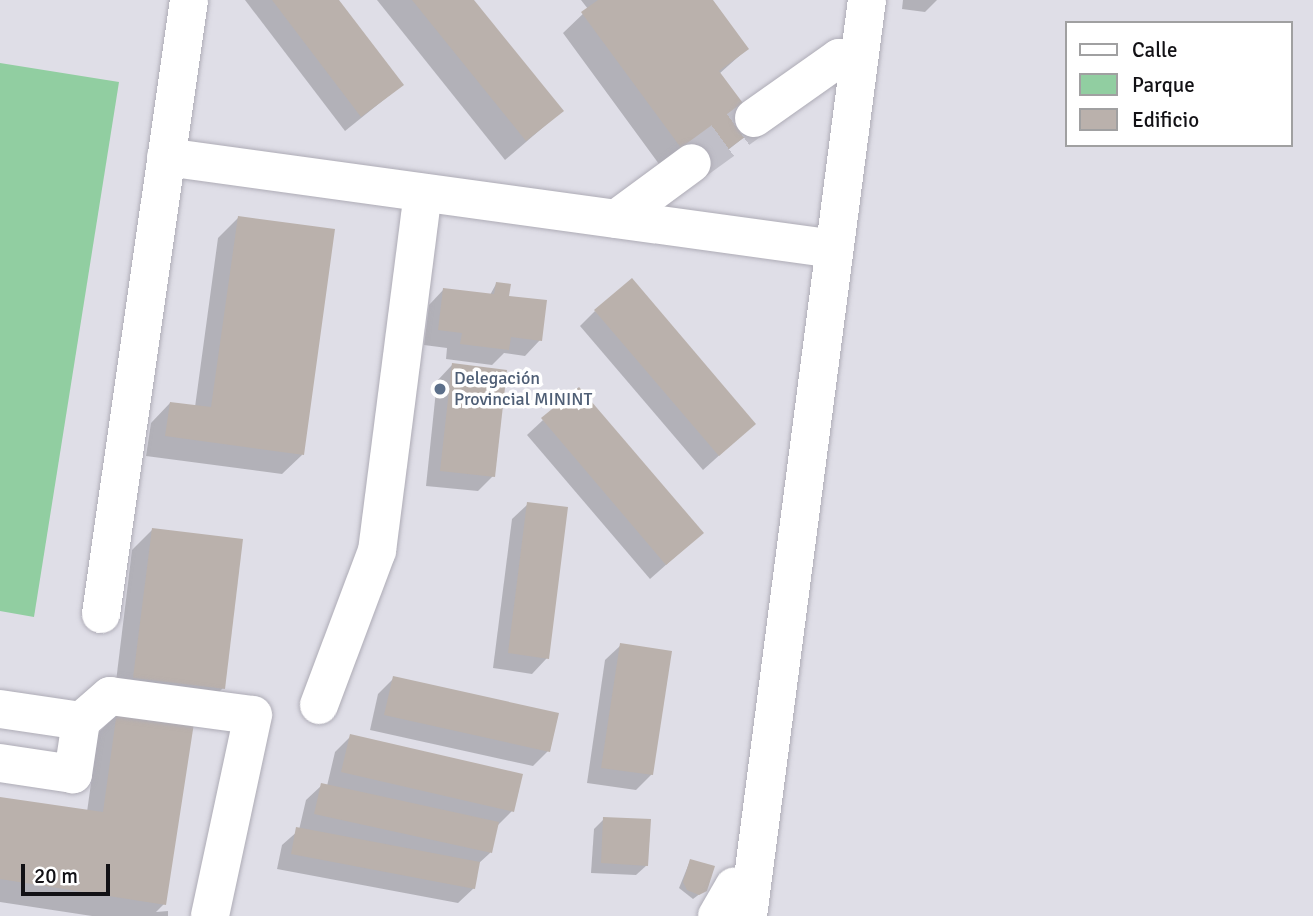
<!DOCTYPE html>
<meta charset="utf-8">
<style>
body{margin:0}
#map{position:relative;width:1313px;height:916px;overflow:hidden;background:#dfdee7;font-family:Signika,sans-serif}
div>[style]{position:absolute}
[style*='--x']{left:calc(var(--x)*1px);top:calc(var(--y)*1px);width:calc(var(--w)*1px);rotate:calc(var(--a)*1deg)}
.green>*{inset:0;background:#91cea1}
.shadow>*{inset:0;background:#0003}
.building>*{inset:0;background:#bab1ac}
.minor-tunnel>*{height:38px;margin-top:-19px;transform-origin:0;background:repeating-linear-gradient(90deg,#c0bfc8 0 38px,transparent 0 57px)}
.roads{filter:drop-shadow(0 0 2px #aeacb6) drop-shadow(0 0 2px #aeacb6)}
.minor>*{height:38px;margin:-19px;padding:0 19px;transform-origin:19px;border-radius:19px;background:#fff}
.dots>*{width:19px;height:19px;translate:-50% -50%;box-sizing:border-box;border:4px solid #fff;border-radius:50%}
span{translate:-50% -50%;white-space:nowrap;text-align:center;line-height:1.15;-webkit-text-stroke:7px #fff;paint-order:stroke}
.service-label{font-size:18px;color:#4e5e75}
.left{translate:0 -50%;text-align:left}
.legend{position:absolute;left:1065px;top:21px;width:228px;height:126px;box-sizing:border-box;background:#fff;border:2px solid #a0a0a1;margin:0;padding:9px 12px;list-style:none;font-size:21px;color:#121115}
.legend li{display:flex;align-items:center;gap:14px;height:35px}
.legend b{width:35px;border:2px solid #a0a0a1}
.scale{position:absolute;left:21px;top:864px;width:89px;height:32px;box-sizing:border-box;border:4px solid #121115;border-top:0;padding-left:9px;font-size:21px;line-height:24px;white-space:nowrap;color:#121115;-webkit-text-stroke:5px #fff;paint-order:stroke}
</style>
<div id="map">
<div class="green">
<i style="clip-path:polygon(0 63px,119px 82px,34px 617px,0 611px)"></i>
</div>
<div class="shadow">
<i style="clip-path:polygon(245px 0,337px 0,402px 85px,345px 131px)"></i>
<i style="clip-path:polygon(377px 0,472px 0,562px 111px,505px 160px)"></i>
<i style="clip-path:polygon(581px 0,711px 0,747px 49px,719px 74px,758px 126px,678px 190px,563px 33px,588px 9px)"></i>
<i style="clip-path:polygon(903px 0,937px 0,925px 12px,902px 9px)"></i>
<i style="clip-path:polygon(238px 218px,302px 455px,282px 474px,146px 456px,151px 423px,170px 403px,195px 407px,218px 238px)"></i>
<i style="clip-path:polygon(496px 284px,540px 340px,525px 356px,504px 353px,492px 365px,446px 359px,447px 348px,424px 345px,429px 305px,444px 289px,490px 295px)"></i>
<i style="clip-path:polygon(595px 311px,754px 424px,703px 470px,580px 326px)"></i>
<i style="clip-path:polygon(452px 365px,493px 476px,478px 491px,426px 486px,437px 381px)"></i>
<i style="clip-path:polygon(543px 420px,702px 533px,650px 579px,527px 435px)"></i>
<i style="clip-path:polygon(528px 504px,547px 658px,532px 674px,493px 668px,512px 519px)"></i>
<i style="clip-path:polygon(152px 530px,223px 688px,203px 708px,114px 698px,132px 550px)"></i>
<i style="clip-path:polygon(621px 645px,652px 774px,636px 790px,587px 783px,605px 660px)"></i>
<i style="clip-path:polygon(394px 678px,548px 751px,533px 766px,370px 730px,378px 694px)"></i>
<i style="clip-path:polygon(118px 713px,164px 904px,156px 912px,168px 911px,168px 916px,92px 916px,0 902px,0 799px,87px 812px,98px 733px)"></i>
<i style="clip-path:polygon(351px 736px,512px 811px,497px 826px,490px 853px,478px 864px,474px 888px,458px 903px,277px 869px,282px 845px,299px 830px,306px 800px,322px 785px,327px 786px,335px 752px)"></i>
<i style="clip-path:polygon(604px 819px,647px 865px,636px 875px,591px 873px,594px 829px)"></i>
<i style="clip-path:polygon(690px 861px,705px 890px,693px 899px,679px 888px)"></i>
</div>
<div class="building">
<i style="clip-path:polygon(272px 0,339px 0,404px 85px,361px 117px)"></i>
<i style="clip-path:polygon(412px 0,474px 0,564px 111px,526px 141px)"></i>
<i style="clip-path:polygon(598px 0,713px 0,749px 49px,719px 71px,760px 126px,698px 171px,581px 12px)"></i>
<i style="clip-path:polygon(238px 216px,335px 229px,304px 455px,165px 436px,170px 402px,211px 407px)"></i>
<i style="clip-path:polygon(632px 278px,756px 424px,719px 456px,594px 310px)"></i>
<i style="clip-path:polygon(496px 282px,511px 284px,509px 296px,547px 300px,542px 341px,511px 337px,509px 350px,460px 344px,462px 333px,438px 330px,443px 288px,494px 294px)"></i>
<i style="clip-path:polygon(452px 363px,507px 370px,495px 477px,440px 471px)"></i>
<i style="clip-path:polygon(579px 387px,704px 533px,666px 565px,541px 418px)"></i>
<i style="clip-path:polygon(527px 502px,568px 507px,549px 659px,508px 653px)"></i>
<i style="clip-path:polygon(152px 528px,243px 539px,225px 689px,133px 678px)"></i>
<i style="clip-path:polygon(620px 643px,672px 651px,653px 775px,601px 768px)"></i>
<i style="clip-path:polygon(393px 676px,559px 713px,550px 752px,384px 715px)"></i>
<i style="clip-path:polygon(117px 711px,194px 723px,166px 905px,0 879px,0 797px,103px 812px)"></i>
<i style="clip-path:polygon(350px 734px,523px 774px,514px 812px,341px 772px)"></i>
<i style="clip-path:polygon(321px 783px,499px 822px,492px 853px,314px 814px)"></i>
<i style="clip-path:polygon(603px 817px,651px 819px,648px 866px,601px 863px)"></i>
<i style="clip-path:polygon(296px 827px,480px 862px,475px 889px,291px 854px)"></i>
<i style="clip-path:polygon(690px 859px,715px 866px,707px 891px,699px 895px,687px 890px,683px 882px)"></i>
</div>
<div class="minor-tunnel">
<i style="--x:692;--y:163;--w:77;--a:-36"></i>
</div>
<div class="roads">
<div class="minor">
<i style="--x:754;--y:118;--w:104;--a:-35.2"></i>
<i style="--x:839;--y:58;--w:20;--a:6"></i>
<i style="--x:166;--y:157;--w:674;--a:7.84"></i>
<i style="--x:616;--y:219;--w:94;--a:-36.4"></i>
<i style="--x:101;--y:614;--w:620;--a:-81.84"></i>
<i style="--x:319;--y:705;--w:165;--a:-69.4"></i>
<i style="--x:377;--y:551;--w:361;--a:-82.7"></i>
<i style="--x:0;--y:709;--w:82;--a:8.4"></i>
<i style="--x:81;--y:721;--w:54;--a:98.6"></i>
<i style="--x:73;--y:774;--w:74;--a:-171.4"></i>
<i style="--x:81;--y:721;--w:38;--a:-41"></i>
<i style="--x:110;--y:696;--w:144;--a:7.6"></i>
<i style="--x:253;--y:715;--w:206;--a:102.1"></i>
<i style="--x:717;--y:916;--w:34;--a:-60"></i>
<i style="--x:748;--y:916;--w:924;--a:-82.6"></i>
</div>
</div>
<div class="dots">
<i style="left:440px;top:389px;background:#5c6f8a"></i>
</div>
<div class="service-label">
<span class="left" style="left:454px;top:389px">Delegación<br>Provincial MININT</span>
</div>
<ul class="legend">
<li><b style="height:9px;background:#fff"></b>Calle</li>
<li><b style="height:19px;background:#91cea1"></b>Parque</li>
<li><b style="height:19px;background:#bab1ac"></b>Edificio</li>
</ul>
<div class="scale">20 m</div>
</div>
